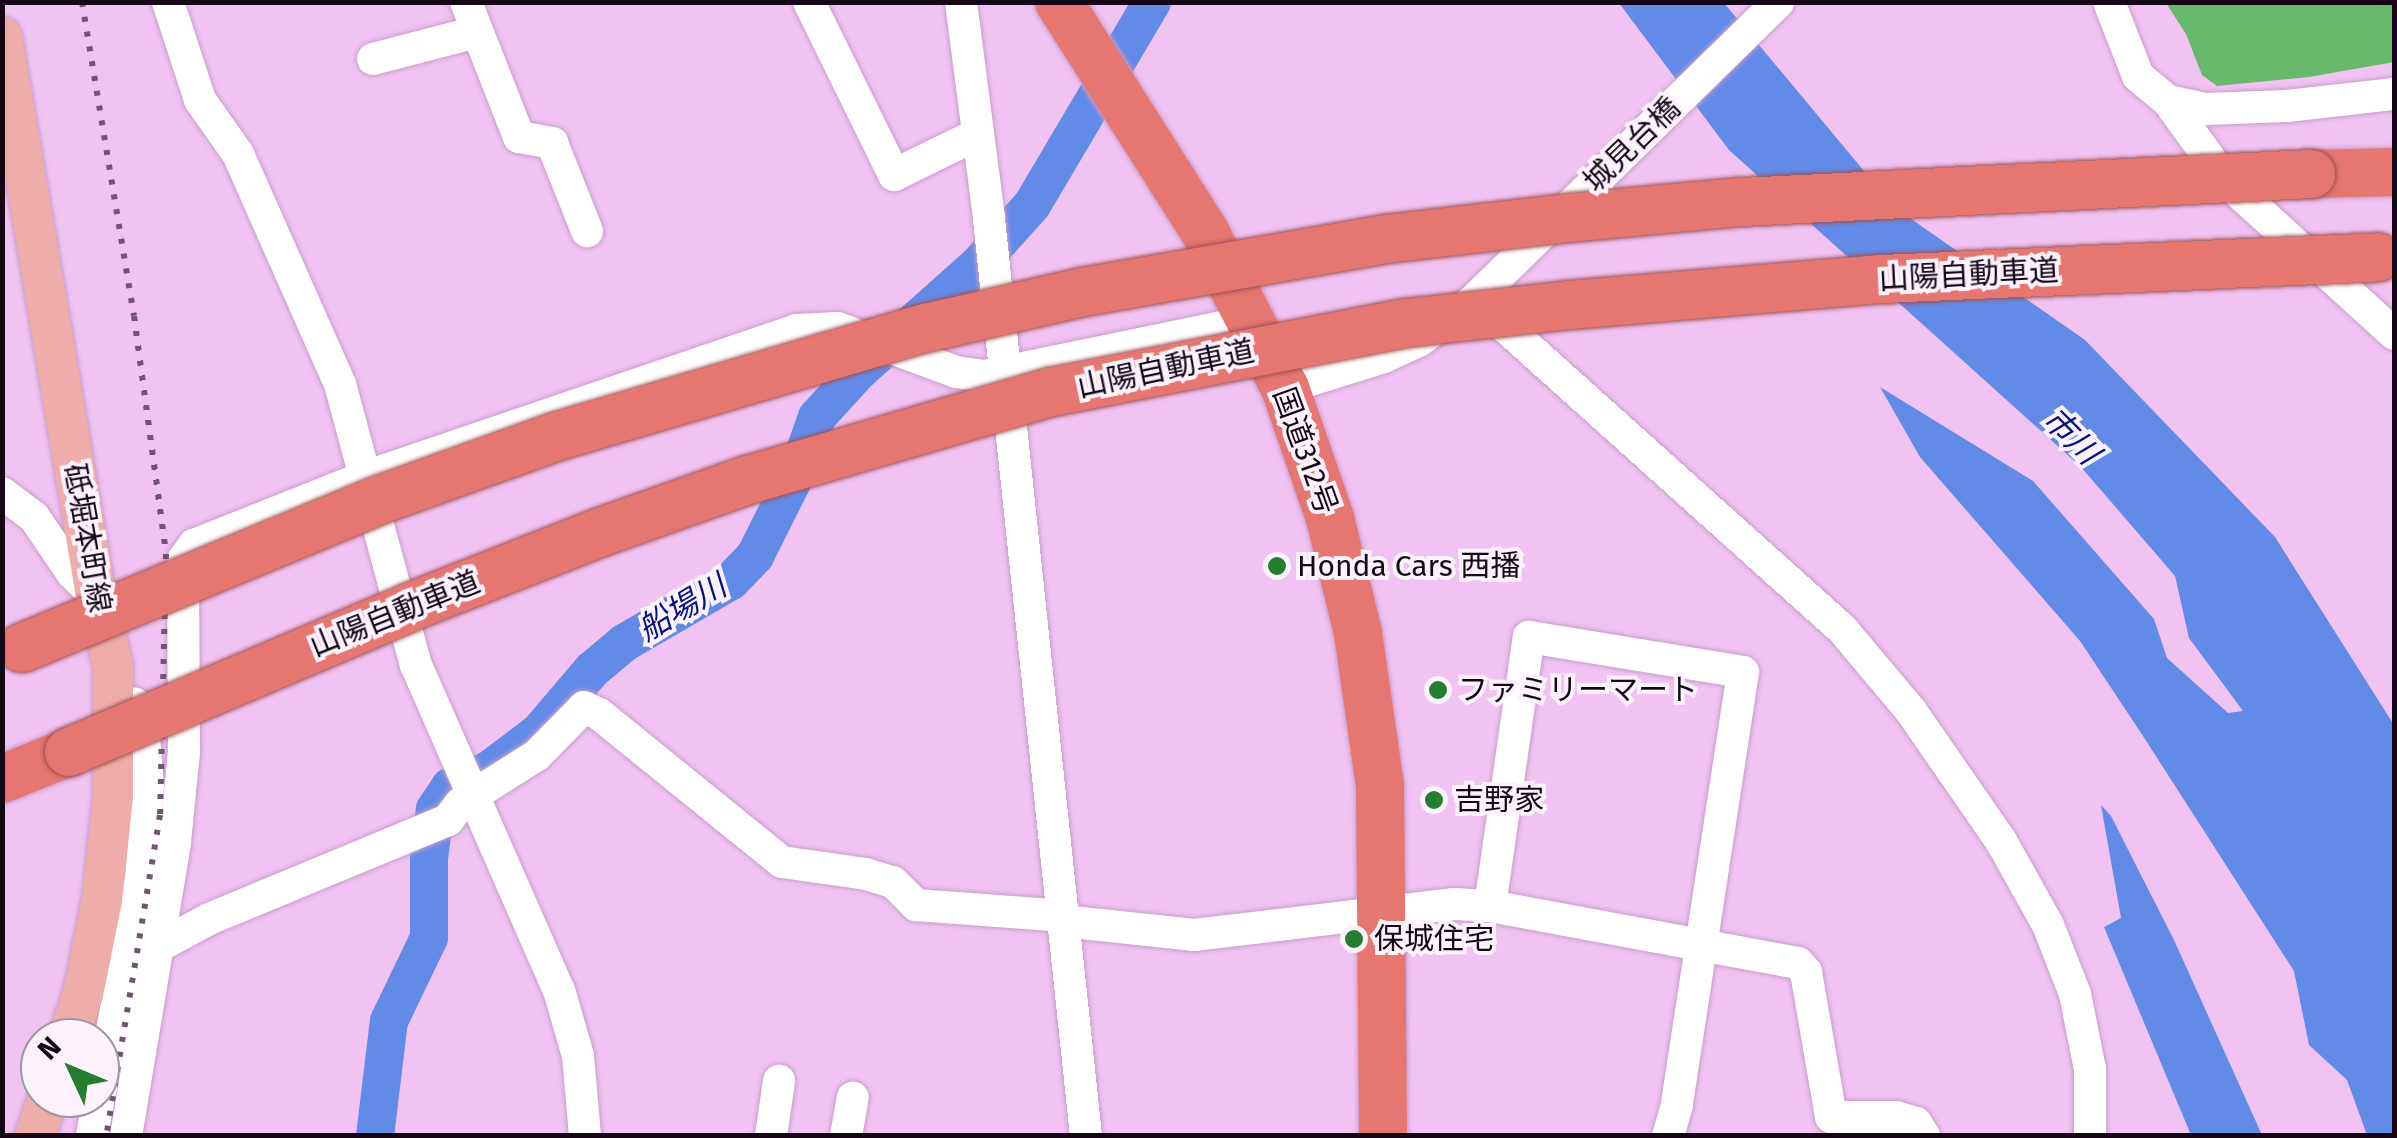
<!DOCTYPE html>
<meta charset="utf-8">
<style>
body{margin:0}
#map{position:relative;width:2397px;height:1138px;overflow:hidden;background:#f1c3f3;font-family:"Fira Sans","Noto Sans JP",sans-serif}
div>[style]{position:absolute}
[style*='--x']{left:calc(var(--x)*1px);top:calc(var(--y)*1px);width:calc(var(--w)*1px);rotate:calc(var(--a)*1deg)}
.green>*{inset:0;background:#69b96d}
.water>*{inset:0;background:#628be8}
.river>*{height:38px;margin:-19px;padding:0 19px;transform-origin:19px;border-radius:19px;background:#628be8}
.roads{filter:drop-shadow(0 0 2px #c99dcb) drop-shadow(0 0 2px #c99dcb)}
.minor>*{height:32px;margin:-16px;padding:0 16px;transform-origin:16px;border-radius:16px;background:#fff}
.major>*{height:40px;margin:-20px;padding:0 20px;transform-origin:20px;border-radius:20px;background:#efada9}
.highway>*{height:48px;margin:-24px;padding:0 24px;transform-origin:24px;border-radius:24px;background:#e57770}
.rail>*{height:6px;margin-top:-3px;transform-origin:0;background:repeating-linear-gradient(90deg,#705572 0 5px,transparent 0 15px)}
.bridges{filter:drop-shadow(0 0 2px #9d5051) drop-shadow(0 0 2px #9d5051)}
.highway-bridge>*{height:48px;margin:-24px;padding:0 24px;transform-origin:24px;border-radius:24px;background:#e57770}
.dots>*{width:28px;height:28px;translate:-50% -50%;box-sizing:border-box;border:5px solid #fcf2fc;border-radius:50%}
span{translate:-50% -50%;white-space:nowrap;text-align:center;line-height:1.15;-webkit-text-stroke:8px #fcf2fc;paint-order:stroke}
.street-label{font-size:30px;color:#160717}
.poi-label{font-size:30px;color:#160717}
.left{translate:0 -50%;text-align:left}
.water-label{font-size:32px;color:#041382;font-style:italic}
.frame{position:absolute;inset:0;border:5px solid #160717;pointer-events:none}
.north{position:absolute;left:20px;top:1018px;width:100px;height:100px;box-sizing:border-box;background:#fcf2fc;border:2px solid #a094a0;border-radius:50%;rotate:314deg;font-size:28px;font-weight:700;line-height:40px;text-align:center;color:#160717}
.north::after{content:'';display:block;margin:auto;width:35px;height:45px;background:#237f2f;clip-path:polygon(50% 0,100% 100%,50% 72%,0 100%)}
</style>
<div id="map">
<div class="green">
<i style="clip-path:polygon(2166px 3px,2394px 3px,2394px 62px,2309px 77px,2217px 86px,2202px 75px,2186px 34px)"></i>
</div>
<div class="water">
<i style="clip-path:polygon(1619px 3px,1724px 3px,1894px 207px,2085px 340px,2275px 537px,2394px 725px,2394px 1135px,2367px 1135px,2347px 1080px,2309px 1045px,2294px 971px,2143px 736px,2080px 641px,1920px 457px,1880px 387px,2033px 481px,2154px 619px,2167px 658px,2228px 713px,2243px 711px,2189px 638px,2175px 576px,2081px 467px,1729px 150px)"></i>
<i style="clip-path:polygon(2101px 805px,2111px 816px,2174px 940px,2262px 1135px,2191px 1135px,2104px 927px,2121px 918px)"></i>
</div>
<div class="river">
<i style="--x:375;--y:1136;--w:116;--a:-83.1"></i>
<i style="--x:389;--y:1021;--w:92;--a:-64.3"></i>
<i style="--x:429;--y:938;--w:79;--a:-90"></i>
<i style="--x:429;--y:859;--w:50;--a:-83.2"></i>
<i style="--x:435;--y:809;--w:27;--a:-56"></i>
<i style="--x:450;--y:787;--w:43;--a:-23.6"></i>
<i style="--x:489;--y:770;--w:63;--a:-37.2"></i>
<i style="--x:539;--y:732;--w:82;--a:-49.5"></i>
<i style="--x:592;--y:670;--w:42;--a:-40.2"></i>
<i style="--x:624;--y:643;--w:124;--a:-30.1"></i>
<i style="--x:731;--y:581;--w:35;--a:-46"></i>
<i style="--x:755;--y:556;--w:98;--a:-63.4"></i>
<i style="--x:799;--y:468;--w:54;--a:-70.6"></i>
<i style="--x:817;--y:417;--w:62;--a:-47.6"></i>
<i style="--x:859;--y:371;--w:161;--a:-41.7"></i>
<i style="--x:979;--y:264;--w:79;--a:-48.1"></i>
<i style="--x:1032;--y:205;--w:236;--a:-59.4"></i>
</div>
<div class="roads">
<div class="minor">
<i style="--x:168;--y:2;--w:103;--a:71.9"></i>
<i style="--x:200;--y:100;--w:66;--a:54.9"></i>
<i style="--x:238;--y:154;--w:252;--a:66.1"></i>
<i style="--x:340;--y:384;--w:291;--a:74.9"></i>
<i style="--x:416;--y:665;--w:355;--a:66.3"></i>
<i style="--x:559;--y:990;--w:69;--a:73.9"></i>
<i style="--x:578;--y:1056;--w:80;--a:85"></i>
<i style="--x:466;--y:2;--w:145;--a:68.6"></i>
<i style="--x:519;--y:137;--w:34;--a:10"></i>
<i style="--x:552;--y:143;--w:95;--a:68.3"></i>
<i style="--x:809;--y:2;--w:193;--a:63.8"></i>
<i style="--x:894;--y:175;--w:93;--a:-26"></i>
<i style="--x:961;--y:2;--w:219;--a:82.6"></i>
<i style="--x:989;--y:219;--w:922;--a:83.96"></i>
<i style="--x:2109;--y:2;--w:79;--a:68.6"></i>
<i style="--x:2138;--y:76;--w:39;--a:40"></i>
<i style="--x:2168;--y:101;--w:39;--a:12"></i>
<i style="--x:2206;--y:109;--w:81;--a:-2.1"></i>
<i style="--x:2287;--y:106;--w:108;--a:-6.4"></i>
<i style="--x:373;--y:59;--w:107;--a:-14.6"></i>
<i style="--x:2168;--y:101;--w:99;--a:54.1"></i>
<i style="--x:2226;--y:181;--w:227;--a:42.3"></i>
<i style="--x:1482;--y:306;--w:485;--a:41.9"></i>
<i style="--x:1843;--y:630;--w:106;--a:50"></i>
<i style="--x:1911;--y:711;--w:158;--a:55.3"></i>
<i style="--x:2001;--y:841;--w:96;--a:60.8"></i>
<i style="--x:2048;--y:925;--w:74;--a:68.6"></i>
<i style="--x:2075;--y:994;--w:76;--a:78.7"></i>
<i style="--x:2090;--y:1069;--w:67;--a:90"></i>
<i style="--x:1285;--y:388;--w:104;--a:-17.4"></i>
<i style="--x:1384;--y:357;--w:38;--a:-25"></i>
<i style="--x:1419;--y:341;--w:69;--a:-36.7"></i>
<i style="--x:1474;--y:300;--w:426;--a:-44.4"></i>
<i style="--x:2;--y:493;--w:40;--a:37"></i>
<i style="--x:34;--y:517;--w:68;--a:55.8"></i>
<i style="--x:72;--y:573;--w:33;--a:44"></i>
<i style="--x:1490;--y:906;--w:272;--a:-81.8"></i>
<i style="--x:1529;--y:637;--w:217;--a:9.3"></i>
<i style="--x:1743;--y:672;--w:438;--a:98.7"></i>
<i style="--x:1677;--y:1105;--w:32;--a:106"></i>
<i style="--x:161;--y:945;--w:55;--a:-28.4"></i>
<i style="--x:209;--y:919;--w:259;--a:-22.5"></i>
<i style="--x:448;--y:820;--w:21;--a:-53"></i>
<i style="--x:461;--y:803;--w:90;--a:-32.3"></i>
<i style="--x:537;--y:755;--w:67;--a:-45.6"></i>
<i style="--x:584;--y:707;--w:17;--a:25"></i>
<i style="--x:599;--y:714;--w:235;--a:39"></i>
<i style="--x:782;--y:862;--w:85;--a:8.1"></i>
<i style="--x:866;--y:874;--w:28;--a:17"></i>
<i style="--x:893;--y:882;--w:33;--a:45"></i>
<i style="--x:916;--y:905;--w:136;--a:4.2"></i>
<i style="--x:1052;--y:915;--w:13;--a:29"></i>
<i style="--x:1063;--y:921;--w:132;--a:6.1"></i>
<i style="--x:1194;--y:935;--w:262;--a:-6.8"></i>
<i style="--x:1454;--y:904;--w:36;--a:3"></i>
<i style="--x:1490;--y:906;--w:313;--a:10.5"></i>
<i style="--x:1798;--y:963;--w:12;--a:48"></i>
<i style="--x:1806;--y:972;--w:147;--a:80.2"></i>
<i style="--x:1831;--y:1117;--w:65;--a:0"></i>
<i style="--x:1896;--y:1117;--w:21;--a:17"></i>
<i style="--x:1916;--y:1123;--w:15;--a:58"></i>
<i style="--x:100;--y:1093;--w:218;--a:-79.2"></i>
<i style="--x:141;--y:879;--w:94;--a:-85.7"></i>
<i style="--x:148;--y:785;--w:61;--a:-94.7"></i>
<i style="--x:143;--y:724;--w:22;--a:-112"></i>
<i style="--x:92;--y:1136;--w:39;--a:-80"></i>
<i style="--x:126;--y:1136;--w:298;--a:-80.5"></i>
<i style="--x:175;--y:842;--w:90;--a:-84.3"></i>
<i style="--x:184;--y:752;--w:192;--a:-90.3"></i>
<i style="--x:183;--y:560;--w:19;--a:-54"></i>
<i style="--x:194;--y:545;--w:181;--a:-21.7"></i>
<i style="--x:362;--y:478;--w:459;--a:-18.8"></i>
<i style="--x:796;--y:330;--w:42;--a:-2.7"></i>
<i style="--x:838;--y:328;--w:126;--a:20.4"></i>
<i style="--x:956;--y:372;--w:29;--a:8"></i>
<i style="--x:985;--y:376;--w:272;--a:-11.7"></i>
<i style="--x:771;--y:1136;--w:56;--a:-81.7"></i>
<i style="--x:846;--y:1136;--w:39;--a:-80"></i>
</div>
<div class="major">
<i style="--x:2;--y:37;--w:567;--a:80.45"></i>
<i style="--x:96;--y:596;--w:72;--a:76.3"></i>
<i style="--x:113;--y:666;--w:130;--a:90"></i>
<i style="--x:113;--y:796;--w:105;--a:96"></i>
<i style="--x:102;--y:900;--w:96;--a:101.4"></i>
<i style="--x:83;--y:994;--w:46;--a:108.8"></i>
<i style="--x:35;--y:1136;--w:40;--a:-71.1"></i>
</div>
<div class="highway">
<i style="--x:1059;--y:2;--w:272;--a:57.6"></i>
<i style="--x:1205;--y:232;--w:175;--a:62.9"></i>
<i style="--x:1285;--y:388;--w:138;--a:70.9"></i>
<i style="--x:1330;--y:518;--w:118;--a:76.3"></i>
<i style="--x:1358;--y:633;--w:154;--a:81.8"></i>
<i style="--x:1380;--y:785;--w:351;--a:89.5"></i>
<i style="--x:2311;--y:174;--w:83;--a:-1.4"></i>
<i style="--x:2;--y:779;--w:72;--a:-21.9"></i>
</div>
</div>
<div class="rail">
<i style="--x:82;--y:2;--w:318;--a:80.6"></i>
<i style="--x:134;--y:316;--w:240;--a:82.3"></i>
<i style="--x:166;--y:554;--w:261;--a:91.3"></i>
<i style="--x:160;--y:815;--w:326;--a:99.5"></i>
</div>
<div class="bridges">
<div class="highway-bridge">
<i style="--x:22;--y:648;--w:390;--a:-22.5"></i>
<i style="--x:382;--y:499;--w:187;--a:-19.7"></i>
<i style="--x:558;--y:436;--w:384;--a:-16.4"></i>
<i style="--x:926;--y:328;--w:161;--a:-12.9"></i>
<i style="--x:1083;--y:292;--w:308;--a:-9.9"></i>
<i style="--x:1386;--y:239;--w:183;--a:-6.6"></i>
<i style="--x:1568;--y:218;--w:174;--a:-5.3"></i>
<i style="--x:1741;--y:202;--w:571;--a:-2.81"></i>
<i style="--x:69;--y:752;--w:371;--a:-23"></i>
<i style="--x:410;--y:607;--w:205;--a:-21.4"></i>
<i style="--x:601;--y:532;--w:156;--a:-19.5"></i>
<i style="--x:748;--y:480;--w:316;--a:-16.2"></i>
<i style="--x:1051;--y:392;--w:363;--a:-11"></i>
<i style="--x:1407;--y:323;--w:164;--a:-6.3"></i>
<i style="--x:1570;--y:305;--w:313;--a:-4.8"></i>
<i style="--x:1882;--y:279;--w:496;--a:-2.5"></i>
</div>
</div>
<div class="dots">
<i style="left:1277px;top:566px;background:#237f2f"></i>
<i style="left:1438px;top:690px;background:#237f2f"></i>
<i style="left:1434px;top:800px;background:#237f2f"></i>
<i style="left:1354px;top:939px;background:#237f2f"></i>
</div>
<div class="street-label">
<span style="left:1632px;top:145px;rotate:-44deg">城見台橋</span>
<span style="left:1969px;top:275px;rotate:-3deg">山陽自動車道</span>
<span style="left:1166px;top:369px;rotate:-12deg">山陽自動車道</span>
<span style="left:1305px;top:451px;rotate:70deg">国道312号</span>
<span style="left:87px;top:538px;rotate:80deg">砥堀本町線</span>
<span style="left:395px;top:614px;rotate:-22deg">山陽自動車道</span>
</div>
<div class="poi-label">
<span class="left" style="left:1297px;top:566px">Honda Cars 西播</span>
<span class="left" style="left:1458px;top:690px">ファミリーマート</span>
<span class="left" style="left:1454px;top:800px">吉野家</span>
<span class="left" style="left:1374px;top:939px">保城住宅</span>
</div>
<div class="water-label">
<span style="left:2071px;top:436px;rotate:45deg">市川</span>
<span style="left:682px;top:608px;rotate:-31deg">船場川</span>
</div>
<div class="frame"></div>
<div class="north">N</div>
</div>
